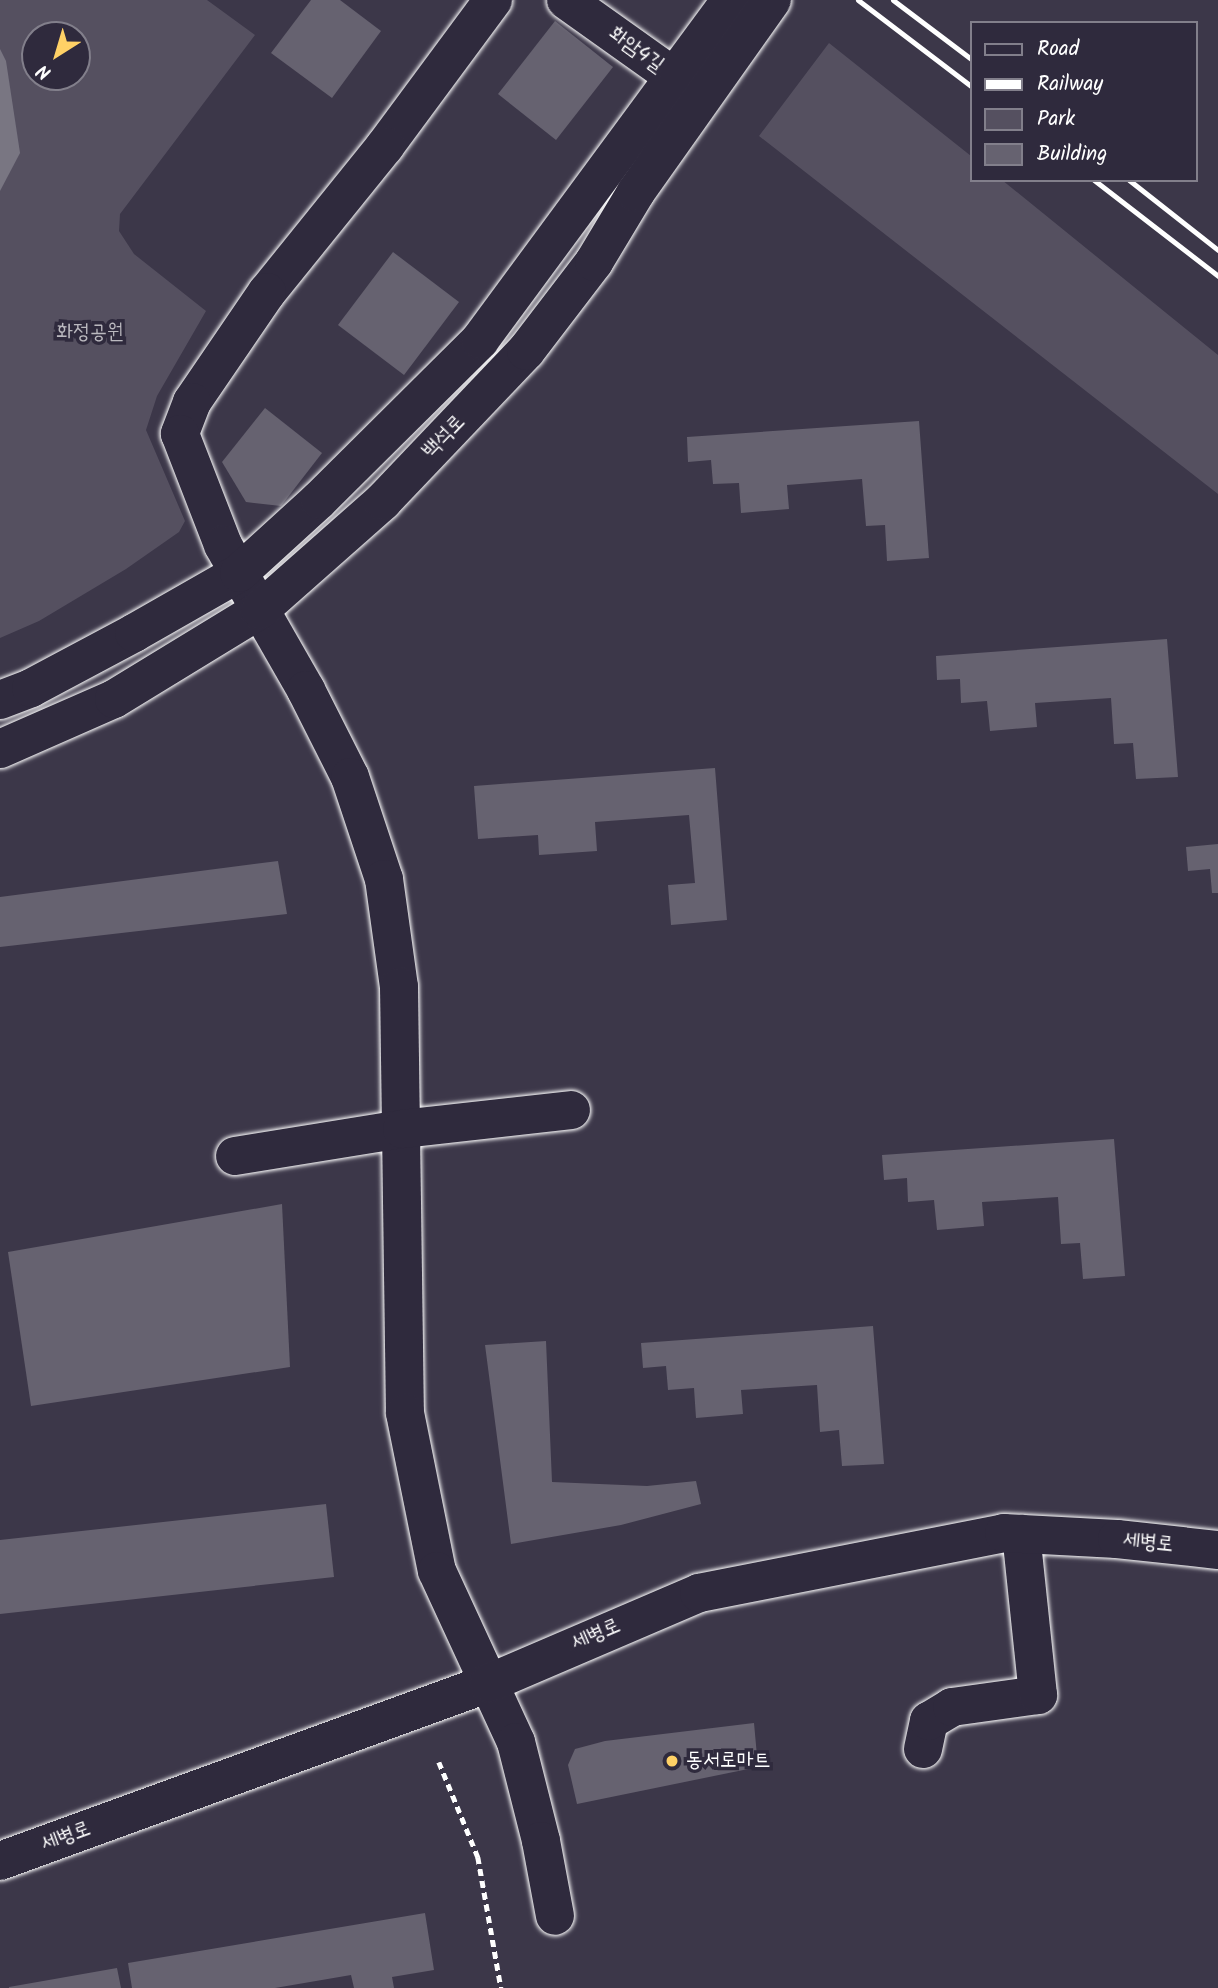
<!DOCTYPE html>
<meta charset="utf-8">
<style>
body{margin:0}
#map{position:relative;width:1218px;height:1988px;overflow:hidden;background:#3c3749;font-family:Kalam,"Poor Story",sans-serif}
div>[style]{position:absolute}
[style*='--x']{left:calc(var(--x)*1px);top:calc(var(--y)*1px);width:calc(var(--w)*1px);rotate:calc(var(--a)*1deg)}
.green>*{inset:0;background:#555060}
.water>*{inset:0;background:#797682}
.building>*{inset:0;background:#666270}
.path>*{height:4.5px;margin-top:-2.25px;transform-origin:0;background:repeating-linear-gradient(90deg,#fff 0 7px,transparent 0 12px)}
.roads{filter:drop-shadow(0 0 2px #fff) drop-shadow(0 0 2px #fff)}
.minor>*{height:38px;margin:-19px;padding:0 19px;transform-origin:19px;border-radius:19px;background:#2f2a3d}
.rail>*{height:5px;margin:-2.5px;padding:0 2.5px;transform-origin:2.5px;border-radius:2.5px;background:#fff}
.dots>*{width:19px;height:19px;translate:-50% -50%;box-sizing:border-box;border:4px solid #2f2a3d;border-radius:50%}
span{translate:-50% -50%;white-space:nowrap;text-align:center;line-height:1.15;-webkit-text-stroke:7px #2f2a3d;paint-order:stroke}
.street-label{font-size:21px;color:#fff}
.park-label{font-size:21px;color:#bbb9bf}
.poi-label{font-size:21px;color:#fff}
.left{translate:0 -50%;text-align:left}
.legend{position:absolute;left:970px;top:21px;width:228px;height:161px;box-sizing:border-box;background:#2f2a3d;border:2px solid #827f8b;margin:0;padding:9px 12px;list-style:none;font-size:21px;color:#fff}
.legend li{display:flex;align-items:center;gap:14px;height:35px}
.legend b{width:35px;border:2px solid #827f8b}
.north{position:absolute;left:21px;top:21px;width:70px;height:70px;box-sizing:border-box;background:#2f2a3d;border:2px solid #827f8b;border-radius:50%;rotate:217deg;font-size:19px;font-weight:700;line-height:28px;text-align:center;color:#fff}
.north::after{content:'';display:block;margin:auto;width:24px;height:32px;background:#ffd166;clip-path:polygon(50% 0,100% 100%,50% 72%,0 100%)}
</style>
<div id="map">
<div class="green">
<i style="clip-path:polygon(evenodd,0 0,207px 0,255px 35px,120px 214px,119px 231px,134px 254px,206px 311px,157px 396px,146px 430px,185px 521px,179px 532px,126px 569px,39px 621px,0 638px,0 0,35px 35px,77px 35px,77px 77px,35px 77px,35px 35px)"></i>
<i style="clip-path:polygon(829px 43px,971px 156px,971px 180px,1002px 180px,1218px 355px,1218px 494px,759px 136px)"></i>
</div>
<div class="water">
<i style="clip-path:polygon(0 49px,6px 61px,20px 153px,0 191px)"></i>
</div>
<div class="building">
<i style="clip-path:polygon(311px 0,340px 0,381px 31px,332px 98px,271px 53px)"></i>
<i style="clip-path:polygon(555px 21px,613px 67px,556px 140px,498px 94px)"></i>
<i style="clip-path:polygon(393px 252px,459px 302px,404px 375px,338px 325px)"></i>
<i style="clip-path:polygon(265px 408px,322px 453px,281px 506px,246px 502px,222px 462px)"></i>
<i style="clip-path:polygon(919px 421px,929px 558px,887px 561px,885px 525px,866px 526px,862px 479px,787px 485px,789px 509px,741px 513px,739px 483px,713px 484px,711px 460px,688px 462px,687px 437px)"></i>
<i style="clip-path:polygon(1167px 639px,1178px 777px,1136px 779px,1133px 743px,1114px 744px,1111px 698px,1035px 703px,1037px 727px,990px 731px,987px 701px,961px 703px,960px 679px,937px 680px,936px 656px)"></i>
<i style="clip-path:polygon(715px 768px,727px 920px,671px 925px,668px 885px,695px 883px,689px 815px,595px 822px,597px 851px,539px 855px,538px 835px,478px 839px,474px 786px)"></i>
<i style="clip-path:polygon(1218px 844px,1218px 893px,1212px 893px,1210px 869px,1188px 871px,1186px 847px)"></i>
<i style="clip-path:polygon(278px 861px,287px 914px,0 947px,0 897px)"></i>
<i style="clip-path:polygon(1114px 1139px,1125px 1276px,1083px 1279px,1080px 1243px,1061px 1244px,1058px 1197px,982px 1202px,984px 1226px,937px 1230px,934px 1200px,908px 1202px,907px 1178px,884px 1180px,882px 1155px)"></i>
<i style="clip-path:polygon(282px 1204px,290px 1367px,31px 1406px,8px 1252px)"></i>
<i style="clip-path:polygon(873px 1326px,884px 1464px,842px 1466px,839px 1430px,820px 1432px,817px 1385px,741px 1390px,743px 1414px,696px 1418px,694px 1388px,668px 1390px,666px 1366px,643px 1368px,641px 1343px)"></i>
<i style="clip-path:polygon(546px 1341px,552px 1482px,647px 1486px,696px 1481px,701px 1504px,621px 1525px,511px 1544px,485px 1345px)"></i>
<i style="clip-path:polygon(326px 1504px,334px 1577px,0 1614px,0 1540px)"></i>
<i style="clip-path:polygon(754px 1723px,758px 1767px,577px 1804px,568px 1765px,575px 1749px,605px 1741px)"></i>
<i style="clip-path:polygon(425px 1913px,434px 1970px,392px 1977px,394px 1988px,354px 1988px,351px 1975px,275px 1988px,132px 1988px,128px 1963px)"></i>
<i style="clip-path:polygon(117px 1968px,121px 1988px,9px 1988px,9px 1987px)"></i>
</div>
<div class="path">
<i style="--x:439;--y:1762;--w:103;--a:67.7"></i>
<i style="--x:478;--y:1857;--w:133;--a:80"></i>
</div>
<div class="roads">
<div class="minor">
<i style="--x:493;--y:0;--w:182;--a:126.5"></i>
<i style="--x:385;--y:146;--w:188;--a:128.9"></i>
<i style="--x:267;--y:292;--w:133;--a:124.3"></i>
<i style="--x:192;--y:402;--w:34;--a:111"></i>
<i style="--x:180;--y:434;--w:119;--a:68.8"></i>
<i style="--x:223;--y:545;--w:167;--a:60.2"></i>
<i style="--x:306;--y:690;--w:97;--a:63.2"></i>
<i style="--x:350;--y:777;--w:108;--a:71.6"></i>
<i style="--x:384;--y:879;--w:109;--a:82.1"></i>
<i style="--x:399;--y:987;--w:426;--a:89.2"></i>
<i style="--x:405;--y:1413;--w:161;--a:78.6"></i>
<i style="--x:437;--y:1571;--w:188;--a:65.2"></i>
<i style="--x:516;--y:1742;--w:102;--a:75.8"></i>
<i style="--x:541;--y:1841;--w:76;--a:79.4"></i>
<i style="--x:566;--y:0;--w:131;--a:35.4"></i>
<i style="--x:0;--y:700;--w:33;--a:-21"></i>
<i style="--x:31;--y:688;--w:117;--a:-28.1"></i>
<i style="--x:134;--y:633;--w:121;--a:-29.7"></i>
<i style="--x:239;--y:573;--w:108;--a:-42.4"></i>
<i style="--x:319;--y:500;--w:227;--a:-44.8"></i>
<i style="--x:480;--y:340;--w:423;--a:-53.6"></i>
<i style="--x:0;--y:749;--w:124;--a:-23.7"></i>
<i style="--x:114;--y:699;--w:171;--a:-31.4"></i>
<i style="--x:260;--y:610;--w:164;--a:-41.5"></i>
<i style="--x:383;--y:501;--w:207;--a:-46.4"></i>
<i style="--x:526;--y:351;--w:112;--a:-52.6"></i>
<i style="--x:594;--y:262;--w:82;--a:-59"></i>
<i style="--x:636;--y:192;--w:235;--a:-54.7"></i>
<i style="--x:235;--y:1156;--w:169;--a:-9.2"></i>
<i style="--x:402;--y:1129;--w:170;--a:-6.4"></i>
<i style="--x:923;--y:1749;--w:29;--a:-78"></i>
<i style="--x:929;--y:1721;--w:27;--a:-31"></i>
<i style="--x:952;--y:1707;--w:87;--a:-7.9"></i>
<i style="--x:1038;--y:1695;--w:162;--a:-96"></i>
<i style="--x:0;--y:1861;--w:520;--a:-20"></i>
<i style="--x:489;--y:1683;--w:228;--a:-23.2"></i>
<i style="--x:699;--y:1593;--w:311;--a:-11.1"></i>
<i style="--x:1004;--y:1533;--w:113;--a:3"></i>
<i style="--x:1117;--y:1539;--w:102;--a:6.2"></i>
</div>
</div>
<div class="rail">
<i style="--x:858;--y:0;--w:142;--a:37.3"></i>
<i style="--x:893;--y:0;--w:98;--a:37.1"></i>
<i style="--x:1094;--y:180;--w:157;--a:37.7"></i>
<i style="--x:1129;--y:180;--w:113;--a:38.2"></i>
</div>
<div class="dots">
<i style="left:672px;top:1761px;background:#ffd166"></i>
</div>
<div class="street-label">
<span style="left:636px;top:50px;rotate:36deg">화암4길</span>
<span style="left:444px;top:437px;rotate:-46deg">백석로</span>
<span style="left:1148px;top:1543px;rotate:6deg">세병로</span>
<span style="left:596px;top:1635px;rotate:-23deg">세병로</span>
<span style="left:66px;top:1837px;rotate:-20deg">세병로</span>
</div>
<div class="park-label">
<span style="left:90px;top:333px">화정공원</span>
</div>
<div class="poi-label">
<span class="left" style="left:686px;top:1761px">동서로마트</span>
</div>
<ul class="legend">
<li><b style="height:9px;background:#2f2a3d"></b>Road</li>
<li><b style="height:9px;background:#fff"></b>Railway</li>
<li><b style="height:19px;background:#555060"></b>Park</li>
<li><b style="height:19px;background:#666270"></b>Building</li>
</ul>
<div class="north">N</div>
</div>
